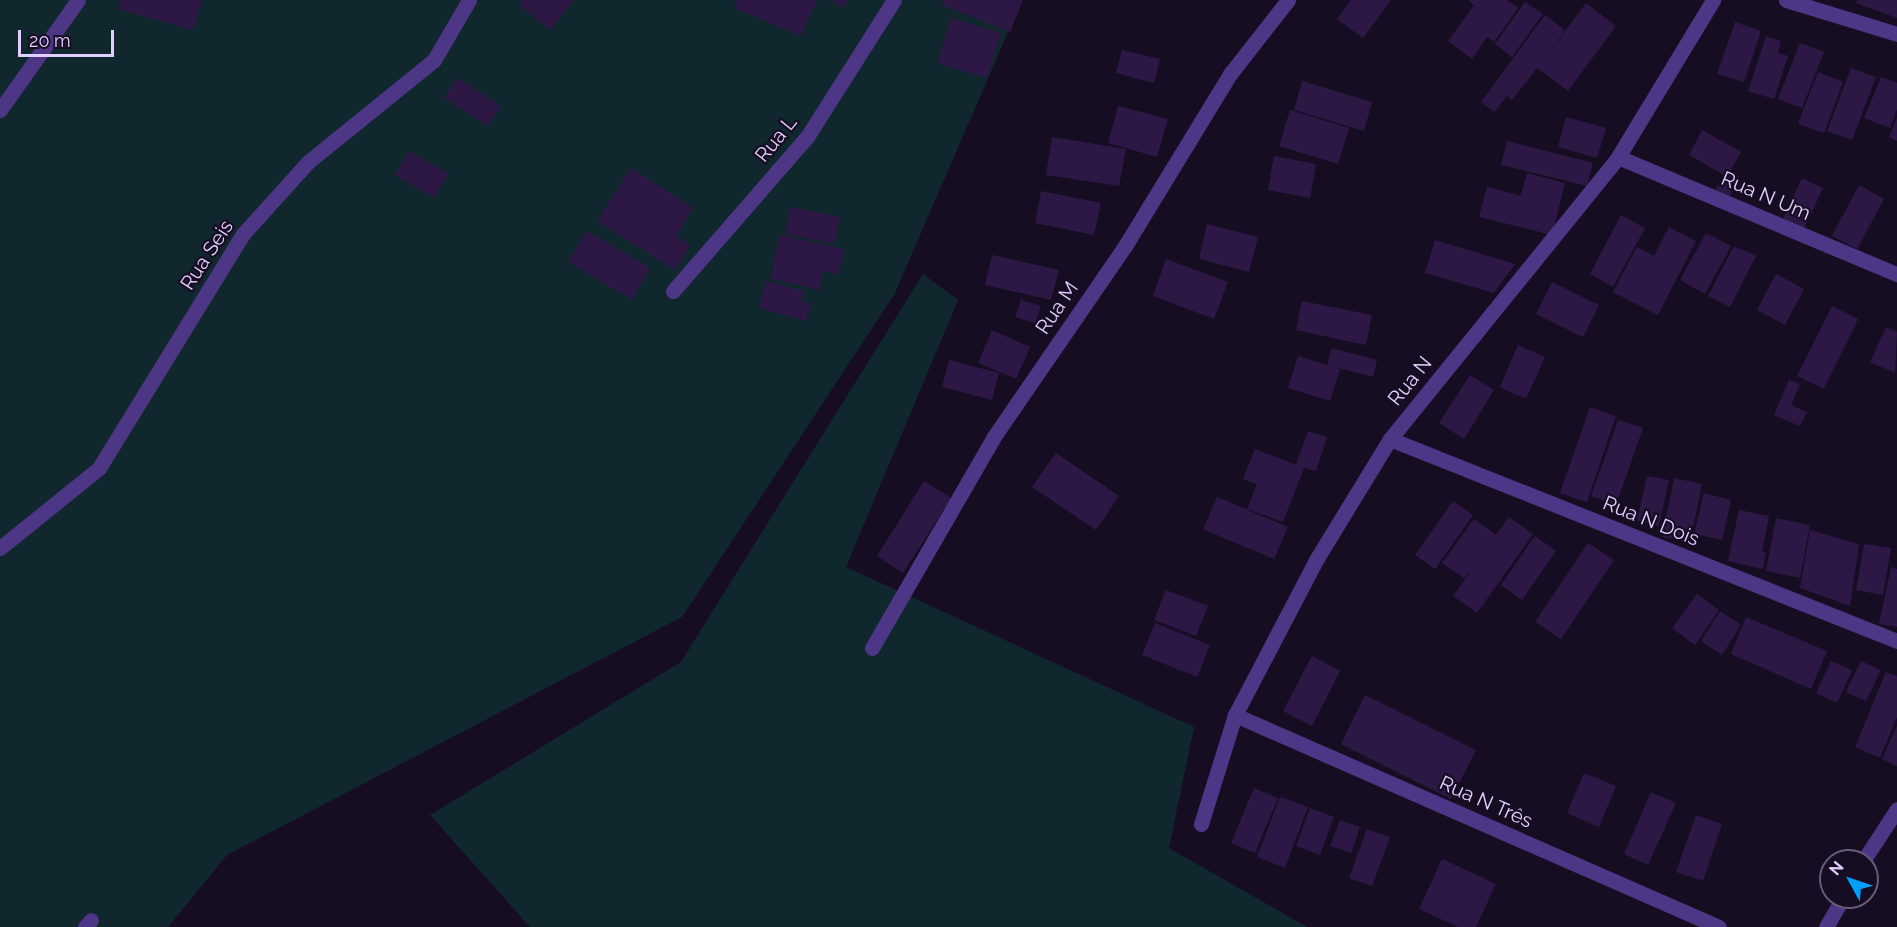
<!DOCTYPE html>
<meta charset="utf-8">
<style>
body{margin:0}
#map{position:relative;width:1897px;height:927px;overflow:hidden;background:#170d23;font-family:Raleway,sans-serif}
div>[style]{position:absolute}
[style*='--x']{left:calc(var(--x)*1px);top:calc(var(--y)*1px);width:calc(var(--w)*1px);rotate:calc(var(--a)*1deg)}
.green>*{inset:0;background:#10272e}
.building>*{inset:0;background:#2d1845}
.minor>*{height:15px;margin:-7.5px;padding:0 7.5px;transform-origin:7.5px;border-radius:7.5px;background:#4d3685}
span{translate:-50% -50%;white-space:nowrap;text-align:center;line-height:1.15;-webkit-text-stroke:4.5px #170d23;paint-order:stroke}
.street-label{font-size:20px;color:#e1cfff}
.north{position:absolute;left:1819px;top:849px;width:60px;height:60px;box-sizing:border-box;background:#170d23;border:2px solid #685b7b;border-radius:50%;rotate:310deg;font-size:16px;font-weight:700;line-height:24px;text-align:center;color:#e1cfff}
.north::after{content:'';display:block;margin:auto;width:21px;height:27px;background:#00a0fa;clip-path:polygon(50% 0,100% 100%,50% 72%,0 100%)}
.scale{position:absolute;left:18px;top:30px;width:96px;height:27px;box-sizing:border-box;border:3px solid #e1cfff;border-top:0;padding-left:8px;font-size:18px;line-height:21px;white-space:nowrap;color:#e1cfff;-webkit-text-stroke:4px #170d23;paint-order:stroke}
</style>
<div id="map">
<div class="green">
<i style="clip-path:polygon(0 0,1022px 0,894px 295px,682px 617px,227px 855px,168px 927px,0 927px)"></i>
<i style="clip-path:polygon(923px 274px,958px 300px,846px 567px,1194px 727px,1169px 848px,1307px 927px,530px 927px,430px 815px,681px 662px)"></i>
</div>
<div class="building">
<i style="clip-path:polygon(121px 0,202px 0,193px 30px,118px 9px)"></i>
<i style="clip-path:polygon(523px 0,574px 0,550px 30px,519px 5px)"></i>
<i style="clip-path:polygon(738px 0,817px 0,801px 36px,734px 8px)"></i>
<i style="clip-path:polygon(832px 0,848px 0,841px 8px)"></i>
<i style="clip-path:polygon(944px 0,1023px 0,1010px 32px,942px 5px)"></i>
<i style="clip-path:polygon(1351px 0,1391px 0,1363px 38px,1337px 19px)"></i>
<i style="clip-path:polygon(1468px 0,1507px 0,1518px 8px,1494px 42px,1487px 37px,1472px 59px,1448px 41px,1474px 5px)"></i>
<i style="clip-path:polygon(1857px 0,1897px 0,1897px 18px,1856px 3px)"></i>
<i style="clip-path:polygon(1525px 2px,1543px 14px,1512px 57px,1495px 44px)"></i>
<i style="clip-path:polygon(1586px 3px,1616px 26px,1568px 91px,1537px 68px,1512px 100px,1507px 96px,1494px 112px,1481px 102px,1545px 15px,1565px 30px,1546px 57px)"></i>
<i style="clip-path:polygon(951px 18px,1001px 33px,987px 78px,937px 63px)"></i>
<i style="clip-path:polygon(1735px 22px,1761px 31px,1744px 82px,1717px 74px)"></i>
<i style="clip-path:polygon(1766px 36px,1781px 41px,1778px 53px,1788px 56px,1774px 99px,1748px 91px)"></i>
<i style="clip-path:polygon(1800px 43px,1824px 52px,1802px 108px,1778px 99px)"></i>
<i style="clip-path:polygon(1122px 50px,1160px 59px,1154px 83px,1116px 73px)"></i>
<i style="clip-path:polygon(1851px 68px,1876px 77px,1852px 140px,1827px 131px)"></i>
<i style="clip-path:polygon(1818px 72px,1843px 82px,1824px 133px,1798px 124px)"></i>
<i style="clip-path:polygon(1881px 77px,1897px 83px,1897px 109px,1890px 128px,1864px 118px)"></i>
<i style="clip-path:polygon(458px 78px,501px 106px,488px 126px,444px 98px)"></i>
<i style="clip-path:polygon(1302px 81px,1372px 102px,1364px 131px,1294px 110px)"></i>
<i style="clip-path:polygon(1118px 106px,1168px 119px,1157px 157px,1108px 143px)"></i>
<i style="clip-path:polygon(1290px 110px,1349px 128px,1338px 164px,1279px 146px)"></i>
<i style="clip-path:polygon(1566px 117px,1606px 128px,1597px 158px,1558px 147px)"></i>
<i style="clip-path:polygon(1897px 118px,1897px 141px,1889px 137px)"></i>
<i style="clip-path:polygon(1702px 130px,1741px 152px,1730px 171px,1740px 177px,1728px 198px,1715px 190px,1724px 175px,1689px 155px)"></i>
<i style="clip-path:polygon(1052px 137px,1126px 149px,1119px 186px,1046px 175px)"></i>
<i style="clip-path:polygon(1507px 141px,1593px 163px,1587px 186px,1501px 165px)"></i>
<i style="clip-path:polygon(409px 151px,449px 174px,434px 198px,395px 175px)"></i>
<i style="clip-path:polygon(1274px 156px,1316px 164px,1310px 198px,1268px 190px)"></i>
<i style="clip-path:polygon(631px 168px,693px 208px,676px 236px,690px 245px,675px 270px,597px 221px)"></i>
<i style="clip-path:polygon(1527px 173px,1565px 183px,1552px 235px,1479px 217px,1487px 187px,1521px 196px)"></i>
<i style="clip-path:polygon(1802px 178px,1823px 188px,1804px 229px,1783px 219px)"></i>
<i style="clip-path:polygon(1859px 185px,1884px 199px,1857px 249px,1832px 236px)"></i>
<i style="clip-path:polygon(1041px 191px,1101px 203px,1094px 235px,1035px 223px)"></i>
<i style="clip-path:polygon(791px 207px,840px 217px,834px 244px,785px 234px)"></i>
<i style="clip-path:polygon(1621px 215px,1645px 228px,1613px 287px,1590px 274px)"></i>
<i style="clip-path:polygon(1207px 224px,1258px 237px,1249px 272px,1199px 259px)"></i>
<i style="clip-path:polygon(1669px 227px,1696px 241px,1658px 315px,1613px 292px,1637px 247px,1654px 256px)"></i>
<i style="clip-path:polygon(587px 231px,650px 268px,632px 300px,568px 262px)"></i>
<i style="clip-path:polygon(1706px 233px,1731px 246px,1705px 294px,1680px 280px)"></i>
<i style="clip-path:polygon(780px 235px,844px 249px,839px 274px,823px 271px,819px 290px,770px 279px)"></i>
<i style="clip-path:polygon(1435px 240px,1515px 264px,1494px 293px,1425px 273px)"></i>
<i style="clip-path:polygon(1734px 246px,1756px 256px,1730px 307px,1708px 296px)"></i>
<i style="clip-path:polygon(992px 255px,1059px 270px,1051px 300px,985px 285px)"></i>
<i style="clip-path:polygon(1166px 259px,1228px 282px,1214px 319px,1153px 296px)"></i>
<i style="clip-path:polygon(1776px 274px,1804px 289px,1785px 325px,1757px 310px)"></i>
<i style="clip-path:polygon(766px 281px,804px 291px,801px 301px,811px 304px,806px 321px,759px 308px)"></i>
<i style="clip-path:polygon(1552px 282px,1599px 305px,1583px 337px,1536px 314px)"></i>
<i style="clip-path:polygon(1021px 300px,1041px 306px,1035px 323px,1015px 317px)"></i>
<i style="clip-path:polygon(1302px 301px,1372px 315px,1366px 345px,1296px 330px)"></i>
<i style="clip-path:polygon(1832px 306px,1858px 319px,1824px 389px,1797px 376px)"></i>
<i style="clip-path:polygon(1886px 327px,1897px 332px,1895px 373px,1870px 362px)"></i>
<i style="clip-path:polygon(992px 330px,1030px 347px,1016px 379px,978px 363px)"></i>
<i style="clip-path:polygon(1518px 345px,1545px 357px,1526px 399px,1500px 387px)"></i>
<i style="clip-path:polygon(1332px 348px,1377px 360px,1373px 377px,1331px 366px,1340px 369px,1330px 401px,1288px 388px,1298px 356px,1327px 365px)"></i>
<i style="clip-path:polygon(949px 360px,999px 373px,992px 400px,942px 387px)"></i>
<i style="clip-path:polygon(1470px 375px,1494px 390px,1464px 439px,1439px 423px)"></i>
<i style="clip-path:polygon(1789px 380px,1800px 384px,1791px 405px,1807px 412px,1800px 426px,1774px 415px)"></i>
<i style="clip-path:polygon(1590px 407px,1616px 416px,1587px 502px,1560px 493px)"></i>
<i style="clip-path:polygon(1618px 420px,1643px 428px,1616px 505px,1591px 496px)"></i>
<i style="clip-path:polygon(1308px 431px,1327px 437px,1316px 471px,1304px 468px,1283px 522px,1247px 509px,1257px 484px,1243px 479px,1255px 449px,1296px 465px)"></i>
<i style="clip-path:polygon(1056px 453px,1119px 496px,1096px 530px,1032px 487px)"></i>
<i style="clip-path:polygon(1647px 476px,1669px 480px,1659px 526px,1637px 521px)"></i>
<i style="clip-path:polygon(1674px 478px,1702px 484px,1690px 542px,1662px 537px)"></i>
<i style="clip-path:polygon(924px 481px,951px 498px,903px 573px,877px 556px)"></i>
<i style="clip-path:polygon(1704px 493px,1731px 500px,1722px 540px,1694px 534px)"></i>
<i style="clip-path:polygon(1217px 497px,1288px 527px,1274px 559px,1203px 529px)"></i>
<i style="clip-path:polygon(1453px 501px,1473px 515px,1435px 569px,1415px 555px)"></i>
<i style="clip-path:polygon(1739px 510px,1769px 516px,1762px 552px,1766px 552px,1763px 569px,1728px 561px)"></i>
<i style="clip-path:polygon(1509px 517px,1533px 534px,1477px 613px,1453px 596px,1471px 571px,1464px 578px,1442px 563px,1474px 519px,1496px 535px)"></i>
<i style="clip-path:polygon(1776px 518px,1810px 525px,1800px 578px,1766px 571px)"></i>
<i style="clip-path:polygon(1810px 530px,1859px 544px,1850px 606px,1800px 588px)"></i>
<i style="clip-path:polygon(1535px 536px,1556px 551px,1522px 600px,1501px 585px)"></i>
<i style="clip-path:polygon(1588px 543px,1614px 560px,1561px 639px,1535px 622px)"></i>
<i style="clip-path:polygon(1864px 544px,1891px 548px,1883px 595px,1856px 590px)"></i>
<i style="clip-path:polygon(1891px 567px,1897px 569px,1897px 627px,1879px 624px)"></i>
<i style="clip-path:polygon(1166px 590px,1208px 606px,1196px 636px,1154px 620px)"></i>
<i style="clip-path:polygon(1697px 594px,1719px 610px,1695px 645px,1672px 628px)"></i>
<i style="clip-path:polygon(1720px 611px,1741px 625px,1722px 655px,1701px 641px)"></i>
<i style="clip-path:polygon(1746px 617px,1827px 651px,1811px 689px,1731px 654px)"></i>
<i style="clip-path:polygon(1155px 623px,1210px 645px,1197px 677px,1142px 655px)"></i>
<i style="clip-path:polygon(1312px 656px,1340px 671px,1312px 726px,1283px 711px)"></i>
<i style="clip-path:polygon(1831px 661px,1852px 670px,1837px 703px,1816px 693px)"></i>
<i style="clip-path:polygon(1861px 661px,1881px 670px,1866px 701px,1846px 692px)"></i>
<i style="clip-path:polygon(1886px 672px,1897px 676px,1897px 717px,1880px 758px,1855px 747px)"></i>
<i style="clip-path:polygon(1365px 695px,1476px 750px,1451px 799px,1341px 744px)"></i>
<i style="clip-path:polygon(1897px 726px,1897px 766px,1882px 759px)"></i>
<i style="clip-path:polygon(1584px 773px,1616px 786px,1599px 827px,1567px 813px)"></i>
<i style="clip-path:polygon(1254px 788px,1278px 798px,1255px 853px,1231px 843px)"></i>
<i style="clip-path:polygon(1651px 792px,1676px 803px,1648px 865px,1624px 854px)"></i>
<i style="clip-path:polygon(1280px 797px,1308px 807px,1285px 868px,1257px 857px)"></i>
<i style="clip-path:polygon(1310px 808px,1334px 817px,1320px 855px,1296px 846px)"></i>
<i style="clip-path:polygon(1696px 815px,1722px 824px,1703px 881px,1676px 872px)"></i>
<i style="clip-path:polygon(1340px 820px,1360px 827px,1351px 853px,1330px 846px)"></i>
<i style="clip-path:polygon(1367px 829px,1390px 837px,1372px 886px,1349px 878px)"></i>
<i style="clip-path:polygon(1442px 859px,1496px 884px,1476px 927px,1458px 927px,1419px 909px)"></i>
</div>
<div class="minor">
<i style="--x:1786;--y:0;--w:116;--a:17"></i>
<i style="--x:0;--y:110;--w:135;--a:-54.7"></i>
<i style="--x:1618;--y:157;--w:303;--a:22.8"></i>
<i style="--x:673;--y:291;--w:204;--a:-49"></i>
<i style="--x:807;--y:137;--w:162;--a:-57.6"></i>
<i style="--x:1390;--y:439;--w:546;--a:21.72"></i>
<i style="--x:0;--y:548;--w:127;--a:-38.9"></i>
<i style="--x:99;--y:468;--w:275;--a:-58.4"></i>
<i style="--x:243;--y:234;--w:97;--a:-47.9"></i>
<i style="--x:308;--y:162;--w:162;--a:-39"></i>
<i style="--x:434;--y:60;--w:69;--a:-59.7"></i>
<i style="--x:872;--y:648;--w:242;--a:-60"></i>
<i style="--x:993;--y:438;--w:233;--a:-55.5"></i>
<i style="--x:1125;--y:246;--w:202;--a:-58.6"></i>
<i style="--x:1230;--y:74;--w:94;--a:-51.9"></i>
<i style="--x:1235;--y:715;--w:528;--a:23.65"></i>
<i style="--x:1201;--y:824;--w:114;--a:-72.7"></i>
<i style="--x:1235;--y:715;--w:175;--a:-62.4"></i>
<i style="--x:1316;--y:560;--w:142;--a:-58.6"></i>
<i style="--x:1390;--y:439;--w:363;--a:-51"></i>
<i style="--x:1618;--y:157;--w:184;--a:-58.8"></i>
<i style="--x:1863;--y:861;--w:62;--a:-56.8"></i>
<i style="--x:85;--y:927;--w:9;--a:-49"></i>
<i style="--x:1826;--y:927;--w:34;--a:-60"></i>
</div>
<div class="street-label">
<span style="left:776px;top:139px;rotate:-51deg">Rua L</span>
<span style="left:1766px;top:196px;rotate:23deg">Rua N Um</span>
<span style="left:207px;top:255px;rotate:-57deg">Rua Seis</span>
<span style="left:1057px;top:308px;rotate:-56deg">Rua M</span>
<span style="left:1410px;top:381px;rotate:-51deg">Rua N</span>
<span style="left:1651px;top:521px;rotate:22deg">Rua N Dois</span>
<span style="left:1486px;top:802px;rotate:24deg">Rua N Três</span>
</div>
<div class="north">N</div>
<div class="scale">20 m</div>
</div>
